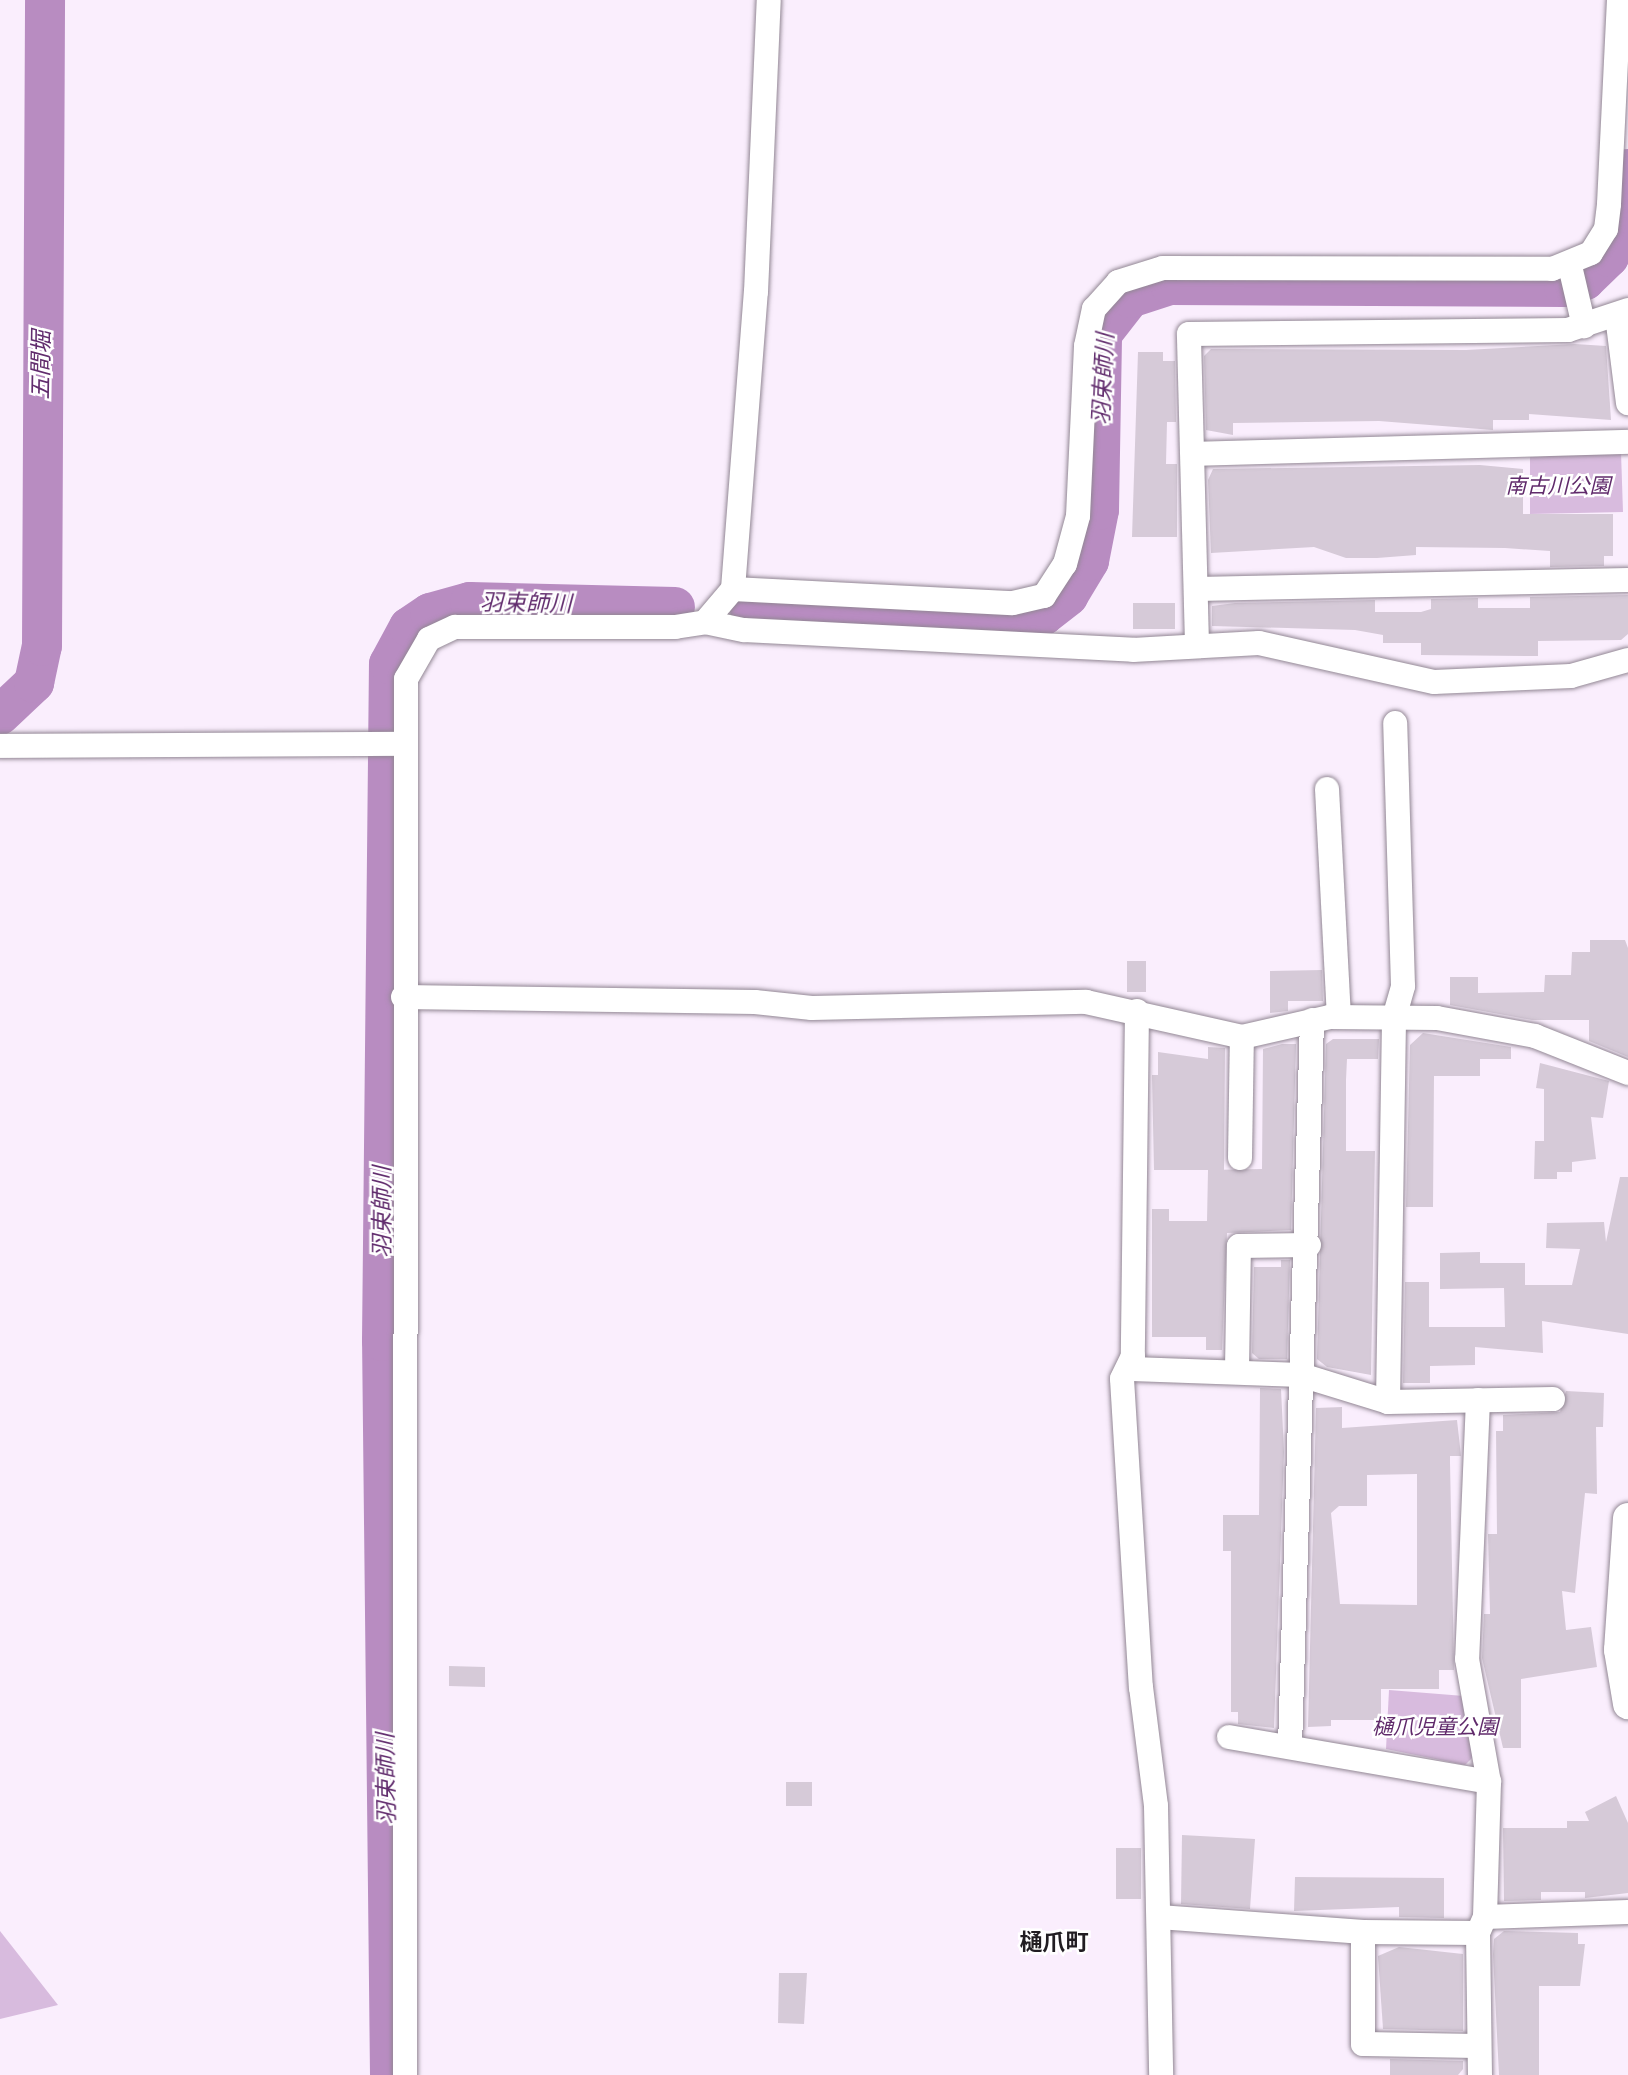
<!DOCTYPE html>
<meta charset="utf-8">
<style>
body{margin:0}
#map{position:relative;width:1628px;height:2075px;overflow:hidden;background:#faeefd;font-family:"PT Serif","Noto Sans JP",serif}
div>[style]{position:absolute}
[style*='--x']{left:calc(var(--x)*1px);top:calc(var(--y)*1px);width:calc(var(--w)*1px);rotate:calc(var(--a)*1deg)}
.green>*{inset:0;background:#d8bbde}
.river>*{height:40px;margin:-20px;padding:0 20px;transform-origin:20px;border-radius:20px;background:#b88cc1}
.building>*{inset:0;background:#d6cad8}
.roads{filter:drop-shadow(0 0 2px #928794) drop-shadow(0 0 2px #928794)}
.minor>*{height:24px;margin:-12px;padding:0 12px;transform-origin:12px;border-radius:12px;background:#fff}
.major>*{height:30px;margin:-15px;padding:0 15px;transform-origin:15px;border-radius:15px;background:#fff}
span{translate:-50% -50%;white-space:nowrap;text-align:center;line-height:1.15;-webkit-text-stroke:5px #fff;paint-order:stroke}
.park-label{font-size:21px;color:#602a6b;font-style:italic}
.water-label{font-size:23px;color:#622d6e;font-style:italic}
.neighbourhood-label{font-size:23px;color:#211d22;font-weight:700}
</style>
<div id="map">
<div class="green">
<i style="clip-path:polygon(1621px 452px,1623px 512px,1530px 514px,1530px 457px)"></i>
<i style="clip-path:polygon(1389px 1690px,1464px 1696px,1475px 1755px,1465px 1765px,1386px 1749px)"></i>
<i style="clip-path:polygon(0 1931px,58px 2005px,0 2019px)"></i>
</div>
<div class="river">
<i style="--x:750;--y:610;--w:294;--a:1"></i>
<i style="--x:1044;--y:615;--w:31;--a:-38"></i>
<i style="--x:1068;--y:596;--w:41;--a:-59"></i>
<i style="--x:1089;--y:561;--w:52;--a:-78.9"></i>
<i style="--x:1099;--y:510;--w:176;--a:-89"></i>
<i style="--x:1102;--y:334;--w:46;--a:-52.1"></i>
<i style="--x:1130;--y:298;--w:42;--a:-18"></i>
<i style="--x:1170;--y:285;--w:394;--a:0.3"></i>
<i style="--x:1564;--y:287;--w:22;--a:-18"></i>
<i style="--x:1585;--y:280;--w:33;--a:-44"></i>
<i style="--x:1609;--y:257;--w:47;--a:-68.9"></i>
<i style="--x:1626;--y:213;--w:44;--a:-87.4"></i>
<i style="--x:0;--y:715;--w:47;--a:-43.3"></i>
<i style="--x:34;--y:683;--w:38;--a:-78"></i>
<i style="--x:42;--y:646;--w:646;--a:-89.73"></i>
<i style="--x:390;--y:2075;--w:734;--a:-90.62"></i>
<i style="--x:382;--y:1341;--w:677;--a:-89.41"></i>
<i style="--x:389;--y:664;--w:42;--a:-61.6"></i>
<i style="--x:409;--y:627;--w:25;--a:-34"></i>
<i style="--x:430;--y:613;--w:41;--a:-15.4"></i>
<i style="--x:470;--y:602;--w:205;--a:1.4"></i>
</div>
<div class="building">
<i style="clip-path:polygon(1575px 344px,1606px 346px,1611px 420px,1529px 414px,1529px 420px,1493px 420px,1493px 430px,1379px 421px,1233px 423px,1233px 435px,1206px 430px,1204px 356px,1211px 349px,1466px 350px)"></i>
<i style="clip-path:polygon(1138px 352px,1163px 352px,1163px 361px,1175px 361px,1176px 422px,1167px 422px,1166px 464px,1177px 464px,1177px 537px,1132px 537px)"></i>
<i style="clip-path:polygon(1480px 465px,1523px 469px,1523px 514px,1613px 514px,1613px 556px,1604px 556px,1604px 566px,1550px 567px,1550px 551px,1505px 548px,1416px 547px,1416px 555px,1377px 558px,1346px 558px,1314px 547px,1211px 553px,1208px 480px,1213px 469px)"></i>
<i style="clip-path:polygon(1628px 595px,1628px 634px,1621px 640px,1538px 641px,1538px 656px,1421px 655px,1421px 643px,1383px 643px,1383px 635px,1355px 630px,1212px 626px,1212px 606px,1235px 603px,1375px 600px,1375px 612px,1421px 612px,1431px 609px,1431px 599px,1478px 598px,1478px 608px,1530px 608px,1530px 597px)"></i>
<i style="clip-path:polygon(1133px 603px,1175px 603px,1175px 629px,1133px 629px)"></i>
<i style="clip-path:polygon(1590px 940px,1625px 940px,1628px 948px,1628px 1057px,1589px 1041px,1589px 1020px,1532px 1020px,1450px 1005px,1450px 977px,1478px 977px,1478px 993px,1544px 992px,1545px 975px,1571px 975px,1572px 952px,1590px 952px)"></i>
<i style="clip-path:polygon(1127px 961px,1146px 961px,1146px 992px,1127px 992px)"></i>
<i style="clip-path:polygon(1322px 970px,1323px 1001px,1288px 1001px,1288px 1011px,1270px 1013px,1270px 971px)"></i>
<i style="clip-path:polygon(1423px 1033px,1511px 1047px,1511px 1059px,1480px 1059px,1480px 1076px,1434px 1076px,1433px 1207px,1406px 1207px,1410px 1045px)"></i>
<i style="clip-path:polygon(1333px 1039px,1379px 1039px,1378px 1059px,1347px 1059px,1346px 1080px,1346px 1151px,1375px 1151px,1371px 1375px,1327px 1367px,1317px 1359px,1326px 1044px)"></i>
<i style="clip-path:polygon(1282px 1044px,1296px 1044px,1291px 1230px,1227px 1233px,1222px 1350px,1206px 1350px,1206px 1337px,1152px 1337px,1152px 1209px,1169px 1209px,1169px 1221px,1207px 1221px,1208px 1170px,1262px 1169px,1263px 1049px)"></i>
<i style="clip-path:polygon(1208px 1047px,1225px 1048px,1224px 1170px,1154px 1170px,1152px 1075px,1158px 1075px,1158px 1052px,1208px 1059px)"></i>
<i style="clip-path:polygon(1540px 1063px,1609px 1081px,1603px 1118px,1591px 1117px,1596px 1159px,1572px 1162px,1572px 1172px,1557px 1172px,1557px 1179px,1534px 1179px,1535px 1141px,1544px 1141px,1544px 1089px,1536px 1088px)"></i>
<i style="clip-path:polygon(1620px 1177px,1628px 1177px,1628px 1334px,1542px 1321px,1543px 1353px,1475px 1347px,1475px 1365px,1430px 1366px,1430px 1383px,1403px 1383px,1405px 1282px,1429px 1282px,1429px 1327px,1505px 1327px,1504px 1288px,1440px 1289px,1440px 1253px,1480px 1252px,1480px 1263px,1525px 1263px,1525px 1285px,1572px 1285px,1580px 1249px,1546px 1248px,1547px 1223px,1604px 1222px,1606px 1242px)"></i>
<i style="clip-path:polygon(1281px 1260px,1290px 1260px,1287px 1359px,1259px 1359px,1252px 1353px,1254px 1267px,1281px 1267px)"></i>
<i style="clip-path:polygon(1260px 1388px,1281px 1389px,1284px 1452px,1274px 1728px,1238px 1724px,1238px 1712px,1231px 1712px,1231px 1551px,1223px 1551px,1223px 1515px,1259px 1515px)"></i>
<i style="clip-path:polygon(1566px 1391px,1604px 1393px,1603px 1427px,1596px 1427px,1597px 1494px,1585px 1493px,1575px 1593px,1562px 1591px,1566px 1630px,1591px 1627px,1597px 1667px,1521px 1679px,1521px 1748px,1503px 1748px,1482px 1658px,1484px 1614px,1490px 1614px,1488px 1534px,1497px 1534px,1496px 1431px,1503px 1431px,1503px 1415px,1560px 1412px)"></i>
<i style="clip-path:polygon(evenodd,1342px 1407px,1342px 1428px,1457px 1420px,1461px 1456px,1450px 1456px,1450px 1462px,1454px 1670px,1439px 1670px,1439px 1689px,1381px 1689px,1381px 1720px,1331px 1720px,1331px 1726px,1308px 1727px,1316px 1408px,1342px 1407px,1417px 1474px,1417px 1605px,1340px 1604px,1331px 1513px,1339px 1506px,1367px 1506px,1367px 1475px,1417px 1474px)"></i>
<i style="clip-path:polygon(449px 1666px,485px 1667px,485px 1687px,449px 1686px)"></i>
<i style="clip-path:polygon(786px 1782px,812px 1782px,812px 1806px,786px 1806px)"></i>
<i style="clip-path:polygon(1616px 1796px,1628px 1823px,1628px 1893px,1585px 1898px,1585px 1892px,1541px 1892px,1541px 1900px,1504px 1901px,1503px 1828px,1567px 1828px,1567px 1821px,1589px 1821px,1585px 1812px)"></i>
<i style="clip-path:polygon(1182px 1835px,1255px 1839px,1250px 1909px,1181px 1904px)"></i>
<i style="clip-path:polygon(1116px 1848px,1141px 1848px,1141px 1899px,1116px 1899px)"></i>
<i style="clip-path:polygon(1295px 1877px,1444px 1878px,1444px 1918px,1399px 1917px,1399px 1907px,1294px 1911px)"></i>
<i style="clip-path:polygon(1504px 1931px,1578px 1933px,1578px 1944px,1585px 1944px,1580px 1986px,1539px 1986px,1539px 2075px,1499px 2075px,1493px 1954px,1494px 1939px)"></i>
<i style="clip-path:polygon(1399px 1947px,1463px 1954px,1463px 2031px,1383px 2029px,1378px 1956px)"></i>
<i style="clip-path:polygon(779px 1973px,807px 1973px,804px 2024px,778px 2023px)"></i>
<i style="clip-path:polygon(1390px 2059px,1463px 2061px,1463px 2069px,1458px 2075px,1390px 2075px)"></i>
</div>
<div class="roads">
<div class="minor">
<i style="--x:1570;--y:266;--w:62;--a:76.9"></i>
<i style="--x:1617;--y:316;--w:88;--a:82.8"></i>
<i style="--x:1193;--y:454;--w:435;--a:-1.6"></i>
<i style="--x:733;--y:589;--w:280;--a:2.9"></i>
<i style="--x:1013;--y:603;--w:32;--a:-13"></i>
<i style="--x:1044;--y:596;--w:38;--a:-57"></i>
<i style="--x:1065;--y:564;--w:50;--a:-74.8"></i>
<i style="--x:1078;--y:516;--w:170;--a:-87.3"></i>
<i style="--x:1086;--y:346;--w:38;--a:-78"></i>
<i style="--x:1094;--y:309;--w:36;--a:-48"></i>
<i style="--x:1118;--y:282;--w:47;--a:-17.3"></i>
<i style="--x:1163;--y:268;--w:389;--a:0.1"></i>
<i style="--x:1552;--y:269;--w:42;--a:-22.3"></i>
<i style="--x:1591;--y:253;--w:28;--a:-58"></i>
<i style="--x:1606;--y:229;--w:25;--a:-83"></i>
<i style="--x:1609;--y:204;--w:204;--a:-87.2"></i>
<i style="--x:1197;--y:589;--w:431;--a:-1.2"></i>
<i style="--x:705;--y:622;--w:40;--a:12"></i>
<i style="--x:744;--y:630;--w:390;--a:2.9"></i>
<i style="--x:1133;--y:650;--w:126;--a:-3.2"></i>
<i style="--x:1259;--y:643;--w:179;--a:12.6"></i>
<i style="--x:1434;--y:682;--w:137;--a:-2.5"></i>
<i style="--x:1571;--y:676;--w:59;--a:-15.7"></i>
<i style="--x:1197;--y:644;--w:310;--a:-91.5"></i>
<i style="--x:1189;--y:334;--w:379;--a:-0.6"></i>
<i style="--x:1568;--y:330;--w:63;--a:-18.4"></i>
<i style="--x:0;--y:746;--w:402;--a:-0.3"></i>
<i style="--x:1327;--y:789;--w:228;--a:87"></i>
<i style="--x:403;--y:997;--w:352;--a:0.8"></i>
<i style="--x:755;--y:1002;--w:57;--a:6"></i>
<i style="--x:812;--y:1008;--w:274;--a:-1.3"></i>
<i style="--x:1086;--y:1002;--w:160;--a:12.6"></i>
<i style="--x:1242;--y:1037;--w:90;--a:-12.8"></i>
<i style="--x:1330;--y:1017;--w:107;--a:0.5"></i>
<i style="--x:1437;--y:1018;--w:100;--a:10.4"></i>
<i style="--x:1535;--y:1036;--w:100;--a:21.7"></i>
<i style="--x:1137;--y:1011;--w:345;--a:90.7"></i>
<i style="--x:1133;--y:1356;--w:25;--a:116"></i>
<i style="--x:1122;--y:1379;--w:309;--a:86.5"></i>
<i style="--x:1141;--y:1687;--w:120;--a:82.8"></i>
<i style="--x:1156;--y:1806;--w:269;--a:88.9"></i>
<i style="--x:1240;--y:1158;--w:121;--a:-89.1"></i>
<i style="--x:1132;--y:1369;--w:169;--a:2"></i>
<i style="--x:1301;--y:1375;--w:91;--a:17.2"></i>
<i style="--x:1388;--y:1402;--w:165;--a:-1"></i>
<i style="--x:1237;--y:1370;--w:124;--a:-89.1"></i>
<i style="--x:1239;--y:1246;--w:70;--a:-0.8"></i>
<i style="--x:1478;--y:1400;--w:259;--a:92.4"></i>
<i style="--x:1467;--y:1659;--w:125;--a:79.9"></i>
<i style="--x:1489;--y:1782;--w:135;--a:91.7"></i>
<i style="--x:1485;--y:1917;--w:17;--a:114"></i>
<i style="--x:1478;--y:1933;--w:142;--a:89.2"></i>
<i style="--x:1388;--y:1402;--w:384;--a:-89.1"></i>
<i style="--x:1394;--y:1018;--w:33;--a:-74"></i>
<i style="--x:1403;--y:986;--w:263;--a:-91.7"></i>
<i style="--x:1229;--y:1737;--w:264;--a:9.8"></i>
<i style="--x:1290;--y:1746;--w:726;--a:-88.26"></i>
<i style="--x:1159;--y:1917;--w:205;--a:4.2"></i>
<i style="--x:1485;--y:1917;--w:143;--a:-2"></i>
<i style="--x:1478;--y:1933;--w:115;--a:-179.5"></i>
<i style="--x:1363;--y:1932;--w:112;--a:90"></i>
<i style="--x:1363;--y:2044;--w:115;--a:1"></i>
<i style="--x:405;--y:2075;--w:1396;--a:-89.96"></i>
<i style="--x:406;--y:679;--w:46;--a:-60.1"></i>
<i style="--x:429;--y:639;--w:29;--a:-25"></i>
<i style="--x:455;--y:627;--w:220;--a:0"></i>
<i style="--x:675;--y:627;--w:30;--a:-9"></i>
<i style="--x:705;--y:622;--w:43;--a:-49.7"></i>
<i style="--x:733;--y:589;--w:298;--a:-85.6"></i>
<i style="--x:756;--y:292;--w:292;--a:-87.5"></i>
</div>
<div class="major">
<i style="--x:1628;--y:1518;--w:132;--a:93.9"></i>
<i style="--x:1619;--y:1650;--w:55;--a:80.5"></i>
</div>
</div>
<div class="park-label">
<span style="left:1558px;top:485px">南古川公園</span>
<span style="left:1435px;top:1726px">樋爪児童公園</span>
</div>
<div class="water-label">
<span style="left:41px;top:365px;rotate:-89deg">五間堀</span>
<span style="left:1103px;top:379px;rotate:-87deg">羽束師川</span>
<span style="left:526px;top:603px;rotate:1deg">羽束師川</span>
<span style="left:382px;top:1212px;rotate:-90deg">羽束師川</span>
<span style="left:386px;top:1779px;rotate:-91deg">羽束師川</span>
</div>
<div class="neighbourhood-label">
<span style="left:1054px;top:1942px">樋爪町</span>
</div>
</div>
